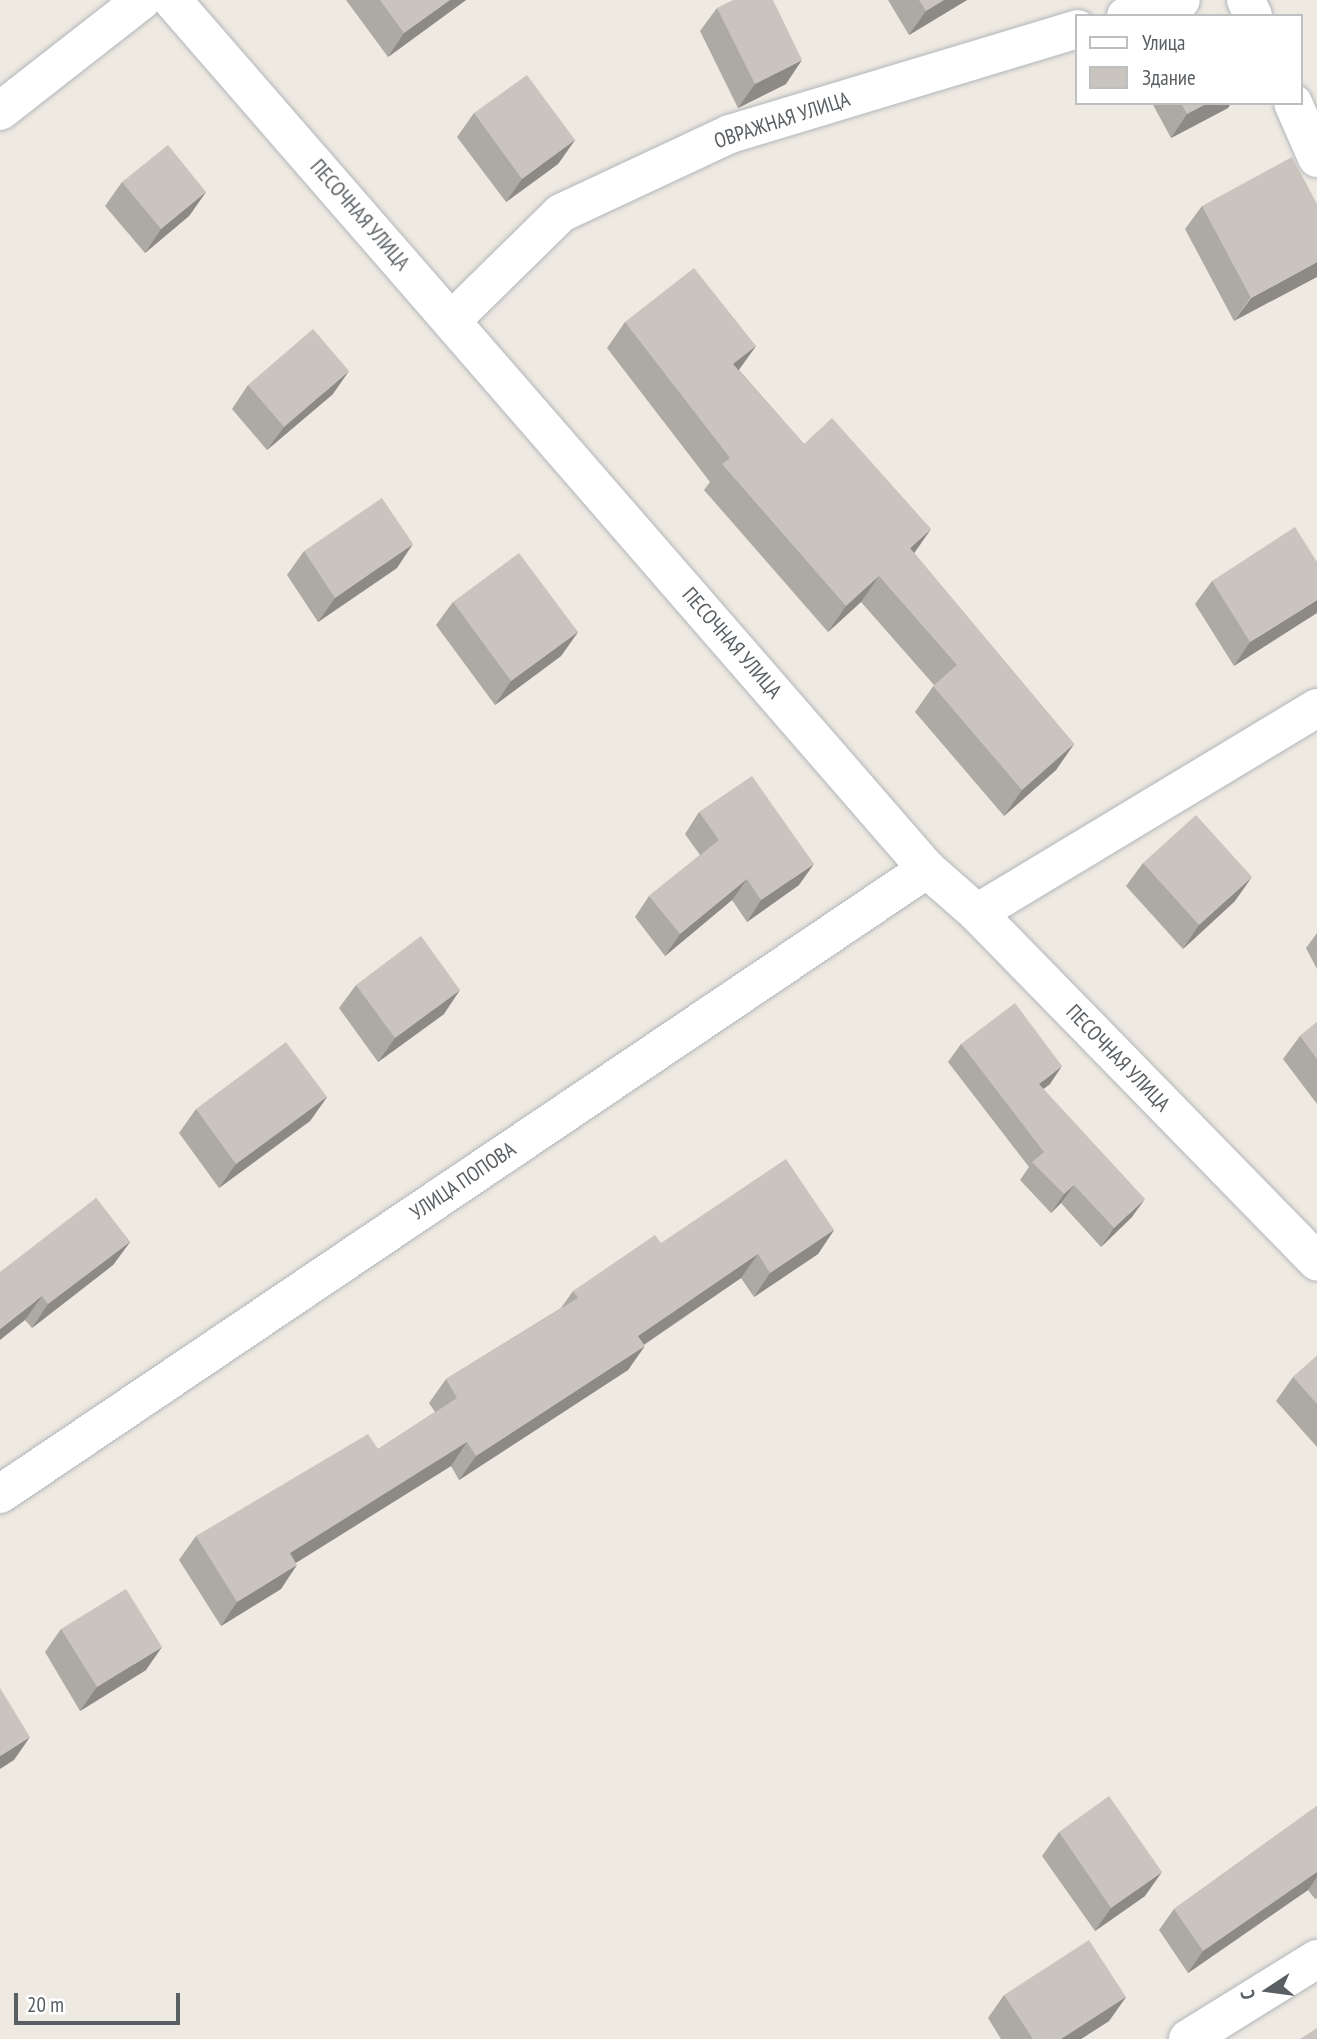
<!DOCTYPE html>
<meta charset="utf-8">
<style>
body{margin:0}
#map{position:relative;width:1317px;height:2039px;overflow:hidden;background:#eee9e1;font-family:"PT Sans Narrow",sans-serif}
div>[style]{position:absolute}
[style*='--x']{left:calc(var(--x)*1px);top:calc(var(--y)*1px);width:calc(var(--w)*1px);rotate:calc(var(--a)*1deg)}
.roads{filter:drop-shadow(0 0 2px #b2b6ba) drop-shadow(0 0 2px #b2b6ba)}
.minor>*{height:38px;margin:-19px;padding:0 19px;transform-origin:19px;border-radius:19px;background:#fff}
.wall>*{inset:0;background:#ada9a3}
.shaded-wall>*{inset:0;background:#8d8985}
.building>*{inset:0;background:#c9c4be}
span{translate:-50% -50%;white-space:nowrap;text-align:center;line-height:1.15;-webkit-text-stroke:5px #fff;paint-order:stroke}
.street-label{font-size:21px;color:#5a5f63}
.legend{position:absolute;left:1075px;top:14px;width:228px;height:91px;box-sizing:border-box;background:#fff;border:2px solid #bdbfc1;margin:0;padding:9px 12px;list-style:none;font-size:21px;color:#5a5f63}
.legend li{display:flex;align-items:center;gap:14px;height:35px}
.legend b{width:35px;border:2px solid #bdbfc1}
.north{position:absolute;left:1233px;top:1955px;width:70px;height:70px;-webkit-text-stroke:5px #fff;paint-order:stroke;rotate:257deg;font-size:19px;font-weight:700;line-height:28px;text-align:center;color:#5a5f63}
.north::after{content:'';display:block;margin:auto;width:24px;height:32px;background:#5a5f63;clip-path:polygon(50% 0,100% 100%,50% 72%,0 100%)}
.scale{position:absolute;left:14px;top:1993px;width:166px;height:32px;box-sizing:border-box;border:4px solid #5a5f63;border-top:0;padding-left:9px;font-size:21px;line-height:24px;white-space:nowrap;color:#5a5f63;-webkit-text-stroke:5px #fff;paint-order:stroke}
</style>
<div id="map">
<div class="roads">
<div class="minor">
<i style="--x:172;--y:0;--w:1151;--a:49.02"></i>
<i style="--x:927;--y:869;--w:67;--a:41.3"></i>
<i style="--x:977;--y:913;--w:487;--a:45.7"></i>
<i style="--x:1246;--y:0;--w:17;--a:66"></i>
<i style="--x:1126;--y:16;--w:57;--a:-16.2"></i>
<i style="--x:1293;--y:103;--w:60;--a:66.4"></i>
<i style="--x:0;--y:111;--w:180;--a:-38"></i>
<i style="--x:452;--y:320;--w:153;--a:-44.5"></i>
<i style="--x:561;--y:213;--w:187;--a:-25.1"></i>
<i style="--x:730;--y:134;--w:363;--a:-16.8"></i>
<i style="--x:977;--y:913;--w:397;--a:-31.1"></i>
<i style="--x:0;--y:1494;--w:1118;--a:-33.99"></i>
<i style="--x:1188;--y:2039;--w:152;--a:-31.8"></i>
</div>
</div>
<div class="wall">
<i style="clip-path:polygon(346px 0,466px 0,388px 57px)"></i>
<i style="clip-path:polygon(888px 0,967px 0,909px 35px)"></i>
<i style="clip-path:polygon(717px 8px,786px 84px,738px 108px,700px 31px)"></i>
<i style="clip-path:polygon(1152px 103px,1231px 103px,1228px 108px,1171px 138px)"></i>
<i style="clip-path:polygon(474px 113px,575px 140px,558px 164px,506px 202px,457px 137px)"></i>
<i style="clip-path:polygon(122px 182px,206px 192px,189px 216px,145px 253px,105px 206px)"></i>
<i style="clip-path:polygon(1317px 204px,1234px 321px,1185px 229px,1202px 206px)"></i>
<i style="clip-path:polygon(625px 322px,756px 346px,739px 370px,804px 444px,914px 553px,1074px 744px,1056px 770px,1004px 816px,915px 712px,934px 685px,861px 602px,828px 632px,704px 490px,710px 482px,607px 348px)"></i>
<i style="clip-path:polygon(248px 385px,333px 394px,267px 450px,232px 409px)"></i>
<i style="clip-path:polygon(304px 551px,397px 568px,318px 622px,287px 575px)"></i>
<i style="clip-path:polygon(1317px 562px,1234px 666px,1195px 604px,1212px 581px)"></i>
<i style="clip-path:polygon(453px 602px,578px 632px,561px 656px,495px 705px,436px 625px)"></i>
<i style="clip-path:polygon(699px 812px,799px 885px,747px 922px,732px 900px,665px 956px,635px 917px,649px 896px,700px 855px,685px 834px)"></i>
<i style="clip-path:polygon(1143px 863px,1235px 901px,1183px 949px,1126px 886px)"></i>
<i style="clip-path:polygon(1317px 933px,1317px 969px,1306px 948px)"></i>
<i style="clip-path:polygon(356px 985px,444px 1014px,378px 1062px,339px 1008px)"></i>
<i style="clip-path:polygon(1317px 1022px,1317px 1104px,1283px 1059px,1300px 1036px)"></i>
<i style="clip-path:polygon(961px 1044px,1050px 1084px,1043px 1089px,1132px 1217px,1101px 1247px,1061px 1203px,1051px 1213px,1020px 1180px,1029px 1167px,948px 1062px)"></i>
<i style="clip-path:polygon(327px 1097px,310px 1121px,219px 1188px,179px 1133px,196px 1109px)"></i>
<i style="clip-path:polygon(96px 1198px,130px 1242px,113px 1265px,32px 1328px,25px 1320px)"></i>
<i style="clip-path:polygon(834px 1230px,818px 1254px,754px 1297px,741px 1278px,644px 1345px,628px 1370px,459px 1480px,451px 1466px,296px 1563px,281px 1589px,221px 1626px,179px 1560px,196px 1536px,378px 1449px,435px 1412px,429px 1403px,446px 1379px,561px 1308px,573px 1291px,661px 1243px)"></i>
<i style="clip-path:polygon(1317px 1356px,1317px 1447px,1276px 1401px,1293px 1377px)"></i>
<i style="clip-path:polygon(61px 1629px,146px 1670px,80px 1711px,45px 1652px)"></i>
<i style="clip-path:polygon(1317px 1806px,1317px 1898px,1315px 1899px,1308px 1890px,1188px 1973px,1159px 1930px,1174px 1909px)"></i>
<i style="clip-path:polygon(1059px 1832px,1145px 1896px,1095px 1931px,1042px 1856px)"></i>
<i style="clip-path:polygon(1004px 1995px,1126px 1997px,1109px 2021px,1081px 2039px,1001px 2039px,988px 2018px)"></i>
</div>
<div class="shaded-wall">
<i style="clip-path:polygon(450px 0,466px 0,388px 57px,404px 33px)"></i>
<i style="clip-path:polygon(944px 0,967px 0,909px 35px,926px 11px)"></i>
<i style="clip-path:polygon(802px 60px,786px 84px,738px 108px,755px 84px)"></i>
<i style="clip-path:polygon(1208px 103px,1231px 103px,1228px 108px,1171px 138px,1187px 114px)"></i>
<i style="clip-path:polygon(575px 140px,558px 164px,506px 202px,522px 179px)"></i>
<i style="clip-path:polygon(206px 192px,189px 216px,145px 253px,161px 229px)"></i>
<i style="clip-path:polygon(1317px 262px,1317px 277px,1234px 321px,1251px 298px)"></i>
<i style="clip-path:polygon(756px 346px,737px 372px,733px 364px)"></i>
<i style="clip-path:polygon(349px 371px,333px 394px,267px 450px,284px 427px)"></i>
<i style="clip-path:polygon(931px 529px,913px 555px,910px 548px)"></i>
<i style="clip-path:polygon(413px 544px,397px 568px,318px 622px,335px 598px)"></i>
<i style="clip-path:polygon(879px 576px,861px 602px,828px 632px,846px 606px)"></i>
<i style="clip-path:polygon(1317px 600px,1317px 613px,1234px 666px,1250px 642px)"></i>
<i style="clip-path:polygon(578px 632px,561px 656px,495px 705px,511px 681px)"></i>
<i style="clip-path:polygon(1074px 744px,1056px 770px,1004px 816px,1022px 790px)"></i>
<i style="clip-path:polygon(814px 864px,799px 885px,747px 922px,761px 900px)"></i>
<i style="clip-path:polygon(1252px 877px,1235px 901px,1183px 949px,1199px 925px)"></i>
<i style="clip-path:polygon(747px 879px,732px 900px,665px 956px,680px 934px)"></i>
<i style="clip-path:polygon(460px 990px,444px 1014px,378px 1062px,395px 1038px)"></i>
<i style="clip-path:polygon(1062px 1066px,1050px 1084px,1026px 1102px,1039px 1084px)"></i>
<i style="clip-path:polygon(327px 1097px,310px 1121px,219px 1188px,236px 1164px)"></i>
<i style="clip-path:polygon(1074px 1185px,1061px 1203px,1051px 1213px,1064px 1194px)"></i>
<i style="clip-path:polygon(1145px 1199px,1132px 1217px,1101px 1247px,1114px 1228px)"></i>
<i style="clip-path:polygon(834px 1230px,818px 1254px,754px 1297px,770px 1273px)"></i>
<i style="clip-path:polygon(130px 1242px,113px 1265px,32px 1328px,48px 1304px)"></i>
<i style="clip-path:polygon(758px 1254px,741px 1278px,621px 1360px,638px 1336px)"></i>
<i style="clip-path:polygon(42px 1296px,25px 1320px,0 1340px,0 1329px)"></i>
<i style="clip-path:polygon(645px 1346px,628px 1370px,459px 1480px,476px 1456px)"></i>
<i style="clip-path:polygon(467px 1442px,451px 1466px,273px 1577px,290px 1553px)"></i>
<i style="clip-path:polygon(297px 1565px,281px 1589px,221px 1626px,237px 1602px)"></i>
<i style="clip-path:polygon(162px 1647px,146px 1670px,80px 1711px,97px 1687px)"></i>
<i style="clip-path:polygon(30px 1737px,14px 1760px,0 1769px,0 1756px)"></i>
<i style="clip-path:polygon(1162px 1872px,1145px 1896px,1095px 1931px,1111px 1908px)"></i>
<i style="clip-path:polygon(1317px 1872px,1317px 1877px,1308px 1890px,1188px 1973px,1203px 1951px)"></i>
<i style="clip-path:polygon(1126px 1997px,1109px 2021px,1081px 2039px,1061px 2039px)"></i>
</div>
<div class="building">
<i style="clip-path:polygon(380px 0,450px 0,404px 33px)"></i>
<i style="clip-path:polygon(733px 0,773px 0,802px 60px,755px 84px,717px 8px)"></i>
<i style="clip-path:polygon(919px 0,944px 0,926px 11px)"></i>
<i style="clip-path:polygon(527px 75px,575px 140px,522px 179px,474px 113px)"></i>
<i style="clip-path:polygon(1181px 103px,1208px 103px,1187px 114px)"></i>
<i style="clip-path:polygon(168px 145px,206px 192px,161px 229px,122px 182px)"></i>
<i style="clip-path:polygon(1292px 157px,1317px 204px,1317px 262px,1251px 298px,1202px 206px)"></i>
<i style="clip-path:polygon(694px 268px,756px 346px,733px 364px,804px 444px,832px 418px,931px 529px,910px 548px,1074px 744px,1022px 790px,933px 686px,957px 665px,879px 576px,846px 606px,722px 464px,730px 458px,625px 322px)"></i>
<i style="clip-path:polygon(313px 329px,349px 371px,284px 427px,248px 385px)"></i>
<i style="clip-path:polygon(382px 498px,413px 544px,335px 598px,304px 551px)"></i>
<i style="clip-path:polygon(1295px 527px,1317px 562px,1317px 600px,1250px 642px,1212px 581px)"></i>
<i style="clip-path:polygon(519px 553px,578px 632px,511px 681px,453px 602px)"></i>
<i style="clip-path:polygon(752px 776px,814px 864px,761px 900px,747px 879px,680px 934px,649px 896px,719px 840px,699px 812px)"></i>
<i style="clip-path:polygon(1196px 815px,1252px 877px,1199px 925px,1143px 863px)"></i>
<i style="clip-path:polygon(421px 936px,460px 990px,395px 1038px,356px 985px)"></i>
<i style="clip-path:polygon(1015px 1003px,1062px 1066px,1039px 1084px,1145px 1199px,1114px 1228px,1074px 1185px,1064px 1194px,1032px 1162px,1044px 1152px,961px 1044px)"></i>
<i style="clip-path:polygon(1317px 1022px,1317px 1059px,1300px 1036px)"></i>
<i style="clip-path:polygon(286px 1042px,327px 1097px,236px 1164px,196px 1109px)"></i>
<i style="clip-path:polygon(786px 1159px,834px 1230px,770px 1273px,758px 1254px,638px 1336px,645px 1346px,476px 1456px,467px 1442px,290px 1553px,297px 1565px,237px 1602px,196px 1536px,368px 1434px,378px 1449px,457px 1398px,446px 1379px,578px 1298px,573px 1291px,655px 1235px,661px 1243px)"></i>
<i style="clip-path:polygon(96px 1198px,130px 1242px,48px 1304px,42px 1296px,0 1329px,0 1272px)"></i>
<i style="clip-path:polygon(1317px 1356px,1317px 1404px,1293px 1377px)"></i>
<i style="clip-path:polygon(126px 1589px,162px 1647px,97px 1687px,61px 1629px)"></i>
<i style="clip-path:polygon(0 1688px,30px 1737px,0 1756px)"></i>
<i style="clip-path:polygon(1109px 1796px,1162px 1872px,1111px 1908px,1059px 1832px)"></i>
<i style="clip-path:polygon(1317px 1806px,1317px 1872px,1203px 1951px,1174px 1909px)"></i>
<i style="clip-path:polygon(1089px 1940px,1126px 1997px,1061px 2039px,1033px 2039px,1004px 1995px)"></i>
<i style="clip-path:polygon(1317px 2028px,1317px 2039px,1300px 2039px)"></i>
</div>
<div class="street-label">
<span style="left:782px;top:120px;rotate:-18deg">ОВРАЖНАЯ УЛИЦА</span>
<span style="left:360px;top:215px;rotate:49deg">ПЕСОЧНАЯ УЛИЦА</span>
<span style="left:732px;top:643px;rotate:49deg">ПЕСОЧНАЯ УЛИЦА</span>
<span style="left:1118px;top:1058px;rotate:46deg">ПЕСОЧНАЯ УЛИЦА</span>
<span style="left:463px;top:1181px;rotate:-34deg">УЛИЦА ПОПОВА</span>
</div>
<ul class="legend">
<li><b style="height:9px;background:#fff"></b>Улица</li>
<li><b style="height:19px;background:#c9c4be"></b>Здание</li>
</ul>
<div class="north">С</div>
<div class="scale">20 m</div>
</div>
